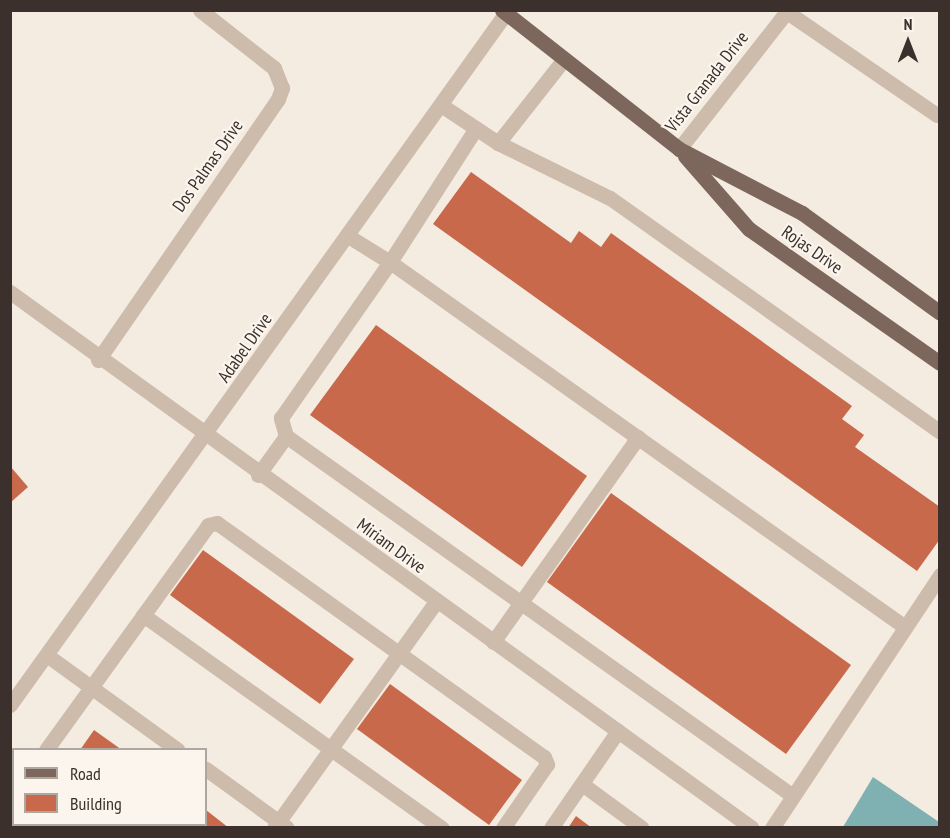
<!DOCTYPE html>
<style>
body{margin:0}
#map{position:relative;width:950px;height:838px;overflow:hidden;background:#f4ebe1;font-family:"PT Sans Narrow",sans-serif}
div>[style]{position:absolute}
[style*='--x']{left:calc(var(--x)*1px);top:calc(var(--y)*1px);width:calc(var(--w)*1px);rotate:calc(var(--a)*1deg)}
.water>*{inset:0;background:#7fb0b2}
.building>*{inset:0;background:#c8694b}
.minor>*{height:15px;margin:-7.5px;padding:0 7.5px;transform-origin:7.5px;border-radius:7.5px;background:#cdbbac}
.major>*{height:15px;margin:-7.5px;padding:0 7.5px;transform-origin:7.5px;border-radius:7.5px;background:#7d675c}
span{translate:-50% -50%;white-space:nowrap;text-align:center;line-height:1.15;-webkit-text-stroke:4.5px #fbf5ee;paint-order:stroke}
.street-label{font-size:18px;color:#3b302b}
.frame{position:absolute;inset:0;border:12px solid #3b302b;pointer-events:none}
.legend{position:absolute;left:12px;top:748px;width:195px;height:78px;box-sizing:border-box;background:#fbf5ee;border:2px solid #aea6a0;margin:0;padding:8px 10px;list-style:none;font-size:18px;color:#3b302b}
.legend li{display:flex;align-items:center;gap:12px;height:30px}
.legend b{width:30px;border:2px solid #aea6a0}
.north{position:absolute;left:878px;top:12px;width:60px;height:60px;-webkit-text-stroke:4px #fbf5ee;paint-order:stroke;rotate:0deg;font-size:16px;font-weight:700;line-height:24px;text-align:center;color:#3b302b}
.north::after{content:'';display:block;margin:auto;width:21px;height:27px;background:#3b302b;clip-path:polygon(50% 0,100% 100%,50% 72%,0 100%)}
</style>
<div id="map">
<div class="water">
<i style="clip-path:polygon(873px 777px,939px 822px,939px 827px,843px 827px)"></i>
</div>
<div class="building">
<i style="clip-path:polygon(471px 172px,571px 243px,579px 231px,601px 247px,611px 233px,852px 406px,842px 419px,864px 435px,855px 447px,940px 507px,940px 539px,917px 571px,433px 224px)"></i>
<i style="clip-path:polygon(376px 325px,587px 476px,522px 567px,310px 415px)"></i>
<i style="clip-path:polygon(10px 466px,28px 487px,10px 503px)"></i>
<i style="clip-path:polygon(611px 493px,851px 665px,786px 754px,547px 582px)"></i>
<i style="clip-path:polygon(203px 550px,354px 659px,320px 704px,170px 595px)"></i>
<i style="clip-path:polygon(390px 684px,522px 780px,489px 825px,357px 729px)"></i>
<i style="clip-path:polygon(94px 730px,122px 750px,80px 750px)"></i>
<i style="clip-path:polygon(206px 810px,229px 828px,132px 824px,206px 824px)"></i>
<i style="clip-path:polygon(576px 816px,592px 828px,568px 828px)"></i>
<i style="clip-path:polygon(25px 824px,93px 824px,23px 828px)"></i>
</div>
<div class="minor">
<i style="--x:787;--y:12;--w:182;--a:34.5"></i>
<i style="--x:441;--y:105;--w:69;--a:33.7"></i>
<i style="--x:498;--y:143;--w:125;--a:26.2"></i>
<i style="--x:610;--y:198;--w:405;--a:35.3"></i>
<i style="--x:498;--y:143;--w:107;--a:-51.8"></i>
<i style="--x:679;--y:149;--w:177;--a:-51.9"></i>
<i style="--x:348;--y:236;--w:49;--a:31.8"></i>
<i style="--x:390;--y:262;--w:159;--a:-57.3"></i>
<i style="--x:10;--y:292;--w:915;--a:35.84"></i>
<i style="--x:98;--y:360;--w:317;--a:-55.4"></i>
<i style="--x:278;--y:99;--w:12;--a:-70"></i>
<i style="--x:282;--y:88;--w:22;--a:-112"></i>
<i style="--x:274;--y:68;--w:94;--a:-141.9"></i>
<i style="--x:258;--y:475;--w:48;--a:-54.3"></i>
<i style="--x:143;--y:615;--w:367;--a:35.5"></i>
<i style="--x:493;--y:642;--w:251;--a:-54.7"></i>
<i style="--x:48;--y:656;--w:160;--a:35.9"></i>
<i style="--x:10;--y:705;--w:855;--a:-54.38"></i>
<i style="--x:46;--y:750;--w:277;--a:-54.2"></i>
<i style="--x:208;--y:525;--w:9;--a:-13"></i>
<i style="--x:217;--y:523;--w:402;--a:35.6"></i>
<i style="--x:544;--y:757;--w:8;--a:67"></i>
<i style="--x:547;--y:764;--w:78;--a:124.5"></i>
<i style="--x:206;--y:769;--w:99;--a:35.9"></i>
<i style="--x:582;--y:784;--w:74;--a:36.3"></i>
<i style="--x:793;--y:796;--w:622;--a:-144.62"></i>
<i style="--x:286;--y:436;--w:19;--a:-106"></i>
<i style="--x:281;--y:418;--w:190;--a:-55.1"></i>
<i style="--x:390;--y:262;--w:631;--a:35.33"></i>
<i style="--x:10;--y:798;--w:6;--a:-45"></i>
<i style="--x:274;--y:828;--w:278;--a:-54.4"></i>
<i style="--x:551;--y:828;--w:118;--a:-55.4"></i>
<i style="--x:772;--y:828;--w:304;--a:-56.4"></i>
</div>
<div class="major">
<i style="--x:502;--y:10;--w:225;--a:38.1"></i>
<i style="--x:679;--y:149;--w:139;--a:27.5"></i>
<i style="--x:802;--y:213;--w:170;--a:35.9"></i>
<i style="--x:685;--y:156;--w:97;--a:48.8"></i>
<i style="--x:749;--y:229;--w:233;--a:35.1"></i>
</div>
<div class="street-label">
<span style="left:707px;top:82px;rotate:-52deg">Vista Granada Drive</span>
<span style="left:208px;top:166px;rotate:-55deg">Dos Palmas Drive</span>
<span style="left:812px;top:250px;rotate:35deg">Rojas Drive</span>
<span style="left:245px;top:348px;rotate:-55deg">Adabel Drive</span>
<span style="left:391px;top:546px;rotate:36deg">Miriam Drive</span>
</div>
<div class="frame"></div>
<ul class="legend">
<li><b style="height:8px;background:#7d675c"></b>Road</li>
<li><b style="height:16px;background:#c8694b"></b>Building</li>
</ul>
<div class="north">N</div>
</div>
